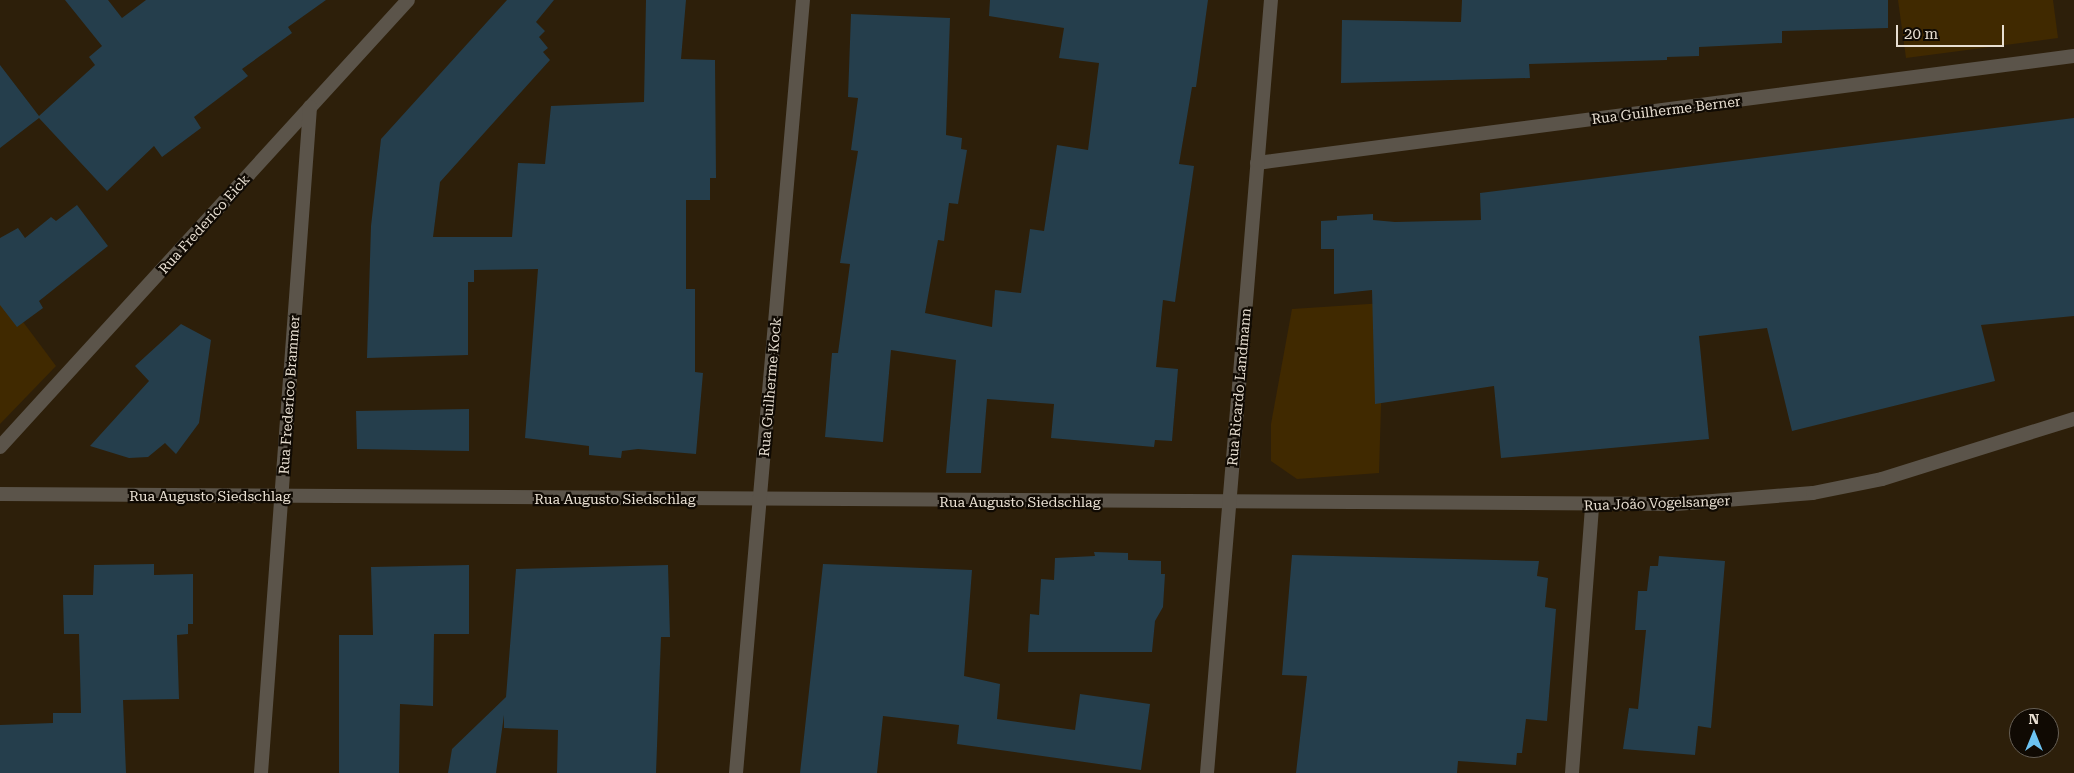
<!DOCTYPE html>
<meta charset="utf-8">
<style>
body{margin:0}
#map{position:relative;width:2074px;height:773px;overflow:hidden;background:#2d1f0a;font-family:"Roboto Serif",serif}
div>[style]{position:absolute}
[style*='--x']{left:calc(var(--x)*1px);top:calc(var(--y)*1px);width:calc(var(--w)*1px);rotate:calc(var(--a)*1deg)}
.green>*{inset:0;background:#402900}
.building>*{inset:0;background:#253e4c}
.minor>*{height:14px;margin:-7px;padding:0 7px;transform-origin:7px;border-radius:7px;background:#5b544a}
span{translate:-50% -50%;white-space:nowrap;text-align:center;line-height:1.15;-webkit-text-stroke:4.5px #100a03;paint-order:stroke}
.street-label{font-size:14px;color:#e7ded1}
.north{position:absolute;left:2009px;top:708px;width:50px;height:50px;box-sizing:border-box;background:#100a03;border:1px solid #665f55;border-radius:50%;rotate:0deg;font-size:14px;font-weight:700;line-height:20px;text-align:center;color:#e7ded1}
.north::after{content:'';display:block;margin:auto;width:18px;height:22px;background:#6cc3f2;clip-path:polygon(50% 0,100% 100%,50% 72%,0 100%)}
.scale{position:absolute;left:1896px;top:25px;width:108px;height:22px;box-sizing:border-box;border:2px solid #e7ded1;border-top:0;padding-left:6px;font-size:15px;line-height:18px;white-space:nowrap;color:#e7ded1;-webkit-text-stroke:4px #100a03;paint-order:stroke}
</style>
<div id="map">
<div class="green">
<i style="clip-path:polygon(1898px 0,2053px 0,2058px 38px,1906px 58px)"></i>
<i style="clip-path:polygon(0 291px,56px 366px,0 424px)"></i>
<i style="clip-path:polygon(1384px 303px,1379px 473px,1297px 479px,1271px 461px,1271px 424px,1292px 309px)"></i>
</div>
<div class="building">
<i style="clip-path:polygon(65px 0,108px 0,122px 18px,146px 0,326px 0,288px 27px,292px 33px,242px 69px,248px 76px,194px 117px,201px 128px,162px 157px,154px 146px,107px 191px,39px 118px,0 148px,0 65px,39px 116px,95px 65px,89px 57px,102px 46px)"></i>
<i style="clip-path:polygon(507px 0,554px 0,536px 22px,545px 31px,539px 37px,548px 48px,543px 52px,550px 60px,440px 182px,433px 237px,512px 237px,518px 163px,545px 164px,551px 106px,644px 102px,646px 0,686px 0,681px 59px,715px 60px,716px 178px,710px 178px,710px 200px,686px 200px,686px 289px,695px 289px,695px 372px,703px 373px,696px 454px,638px 449px,622px 451px,621px 458px,589px 455px,589px 446px,525px 438px,538px 269px,474px 270px,474px 282px,468px 282px,468px 355px,367px 358px,371px 226px,381px 139px)"></i>
<i style="clip-path:polygon(990px 0,1208px 0,1196px 87px,1192px 87px,1179px 164px,1194px 166px,1182px 251px,1175px 302px,1163px 300px,1156px 367px,1178px 369px,1172px 441px,1155px 440px,1154px 447px,1051px 438px,1054px 404px,987px 399px,981px 473px,946px 473px,956px 360px,891px 350px,883px 442px,825px 437px,832px 353px,838px 353px,850px 264px,840px 263px,858px 151px,851px 150px,858px 98px,848px 97px,851px 14px,950px 18px,946px 135px,962px 138px,961px 149px,967px 150px,958px 204px,949px 203px,944px 241px,938px 240px,925px 313px,992px 327px,995px 290px,1021px 293px,1030px 229px,1044px 231px,1057px 145px,1088px 150px,1099px 63px,1059px 58px,1064px 28px,989px 16px)"></i>
<i style="clip-path:polygon(1462px 0,1888px 0,1888px 28px,1782px 31px,1782px 43px,1699px 47px,1699px 56px,1667px 57px,1667px 60px,1529px 64px,1530px 78px,1341px 83px,1342px 20px,1461px 22px)"></i>
<i style="clip-path:polygon(2074px 118px,2074px 316px,1981px 325px,1995px 381px,1792px 431px,1767px 328px,1699px 336px,1709px 439px,1501px 458px,1494px 386px,1375px 404px,1372px 290px,1334px 294px,1334px 249px,1321px 249px,1321px 221px,1337px 220px,1337px 216px,1373px 214px,1373px 220px,1395px 222px,1481px 220px,1480px 193px)"></i>
<i style="clip-path:polygon(77px 205px,108px 246px,39px 301px,43px 308px,17px 327px,0 305px,0 238px,18px 228px,25px 238px,51px 217px,56px 221px)"></i>
<i style="clip-path:polygon(181px 324px,211px 340px,199px 423px,176px 454px,165px 443px,148px 457px,129px 458px,90px 446px,149px 381px,135px 366px)"></i>
<i style="clip-path:polygon(469px 409px,469px 451px,357px 449px,356px 411px)"></i>
<i style="clip-path:polygon(1094px 552px,1128px 553px,1128px 560px,1161px 561px,1161px 574px,1165px 574px,1163px 607px,1155px 621px,1152px 652px,1028px 652px,1030px 614px,1039px 615px,1041px 579px,1054px 580px,1055px 558px,1095px 556px)"></i>
<i style="clip-path:polygon(1292px 555px,1539px 561px,1537px 576px,1548px 578px,1545px 607px,1556px 609px,1547px 721px,1526px 719px,1522px 753px,1517px 753px,1516px 765px,1458px 761px,1457px 773px,1296px 773px,1307px 676px,1282px 675px)"></i>
<i style="clip-path:polygon(1659px 556px,1725px 561px,1711px 728px,1698px 726px,1695px 755px,1623px 749px,1629px 708px,1638px 709px,1646px 630px,1635px 630px,1638px 591px,1647px 591px,1650px 566px,1658px 566px)"></i>
<i style="clip-path:polygon(154px 564px,154px 575px,193px 574px,193px 624px,188px 624px,188px 634px,177px 635px,179px 699px,123px 700px,126px 773px,0 773px,0 725px,53px 723px,53px 713px,81px 713px,79px 634px,64px 634px,63px 595px,93px 595px,94px 565px)"></i>
<i style="clip-path:polygon(823px 564px,972px 570px,964px 676px,1000px 684px,997px 719px,1075px 730px,1080px 694px,1150px 704px,1141px 770px,957px 744px,959px 725px,883px 716px,877px 773px,800px 773px)"></i>
<i style="clip-path:polygon(469px 565px,469px 634px,434px 634px,433px 706px,400px 704px,399px 773px,339px 773px,339px 635px,373px 635px,371px 567px)"></i>
<i style="clip-path:polygon(668px 565px,670px 637px,661px 637px,656px 773px,557px 773px,558px 730px,504px 728px,504px 715px,496px 773px,448px 773px,452px 749px,506px 697px,516px 569px)"></i>
</div>
<div class="minor">
<i style="--x:1257;--y:163;--w:824;--a:-7.46"></i>
<i style="--x:0;--y:447;--w:605;--a:-47.61"></i>
<i style="--x:0;--y:494;--w:1676;--a:0.34"></i>
<i style="--x:1676;--y:504;--w:137;--a:-4.6"></i>
<i style="--x:1813;--y:493;--w:70;--a:-11.5"></i>
<i style="--x:1882;--y:479;--w:201;--a:-17.4"></i>
<i style="--x:261;--y:773;--w:668;--a:-85.79"></i>
<i style="--x:736;--y:773;--w:776;--a:-85.05"></i>
<i style="--x:1207;--y:773;--w:776;--a:-85.27"></i>
<i style="--x:1572;--y:773;--w:268;--a:-85.7"></i>
</div>
<div class="street-label">
<span style="left:1666px;top:110px;rotate:-7deg">Rua Guilherme Berner</span>
<span style="left:204px;top:224px;rotate:-48deg">Rua Frederico Eick</span>
<span style="left:770px;top:387px;rotate:-85deg">Rua Guilherme Kock</span>
<span style="left:1239px;top:387px;rotate:-85deg">Rua Ricardo Landmann</span>
<span style="left:289px;top:395px;rotate:-86deg">Rua Frederico Brammer</span>
<span style="left:210px;top:496px">Rua Augusto Siedschlag</span>
<span style="left:615px;top:499px">Rua Augusto Siedschlag</span>
<span style="left:1020px;top:502px">Rua Augusto Siedschlag</span>
<span style="left:1657px;top:503px;rotate:-2deg">Rua João Vogelsanger</span>
</div>
<div class="north">N</div>
<div class="scale">20 m</div>
</div>
